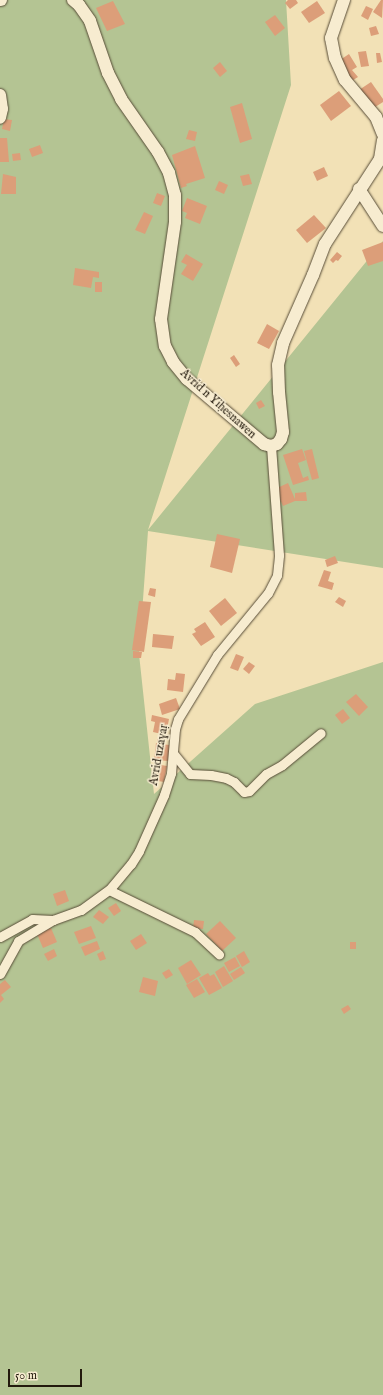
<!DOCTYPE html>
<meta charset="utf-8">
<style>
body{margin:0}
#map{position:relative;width:383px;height:1395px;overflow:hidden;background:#f2e1b6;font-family:"IM FELL English",serif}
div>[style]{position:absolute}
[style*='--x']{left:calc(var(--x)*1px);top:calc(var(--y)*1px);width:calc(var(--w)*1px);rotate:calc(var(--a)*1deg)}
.green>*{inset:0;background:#b4c493}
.building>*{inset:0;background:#dc9e79}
.roads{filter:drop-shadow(0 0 1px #574c37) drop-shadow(0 0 1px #574c37)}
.minor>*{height:9px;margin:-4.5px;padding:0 4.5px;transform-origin:4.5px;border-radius:4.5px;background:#f7ecd0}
.tertiary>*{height:12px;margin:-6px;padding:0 6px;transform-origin:6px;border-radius:6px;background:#f7ecd0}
span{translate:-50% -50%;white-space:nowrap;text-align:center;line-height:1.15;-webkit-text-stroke:3px #f7ecd0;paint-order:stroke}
.street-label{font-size:12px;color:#231a0d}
.scale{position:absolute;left:8px;top:1369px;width:74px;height:18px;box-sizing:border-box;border:2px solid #231a0d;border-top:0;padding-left:5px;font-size:12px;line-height:14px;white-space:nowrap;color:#231a0d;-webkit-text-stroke:3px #f7ecd0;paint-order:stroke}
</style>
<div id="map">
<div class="green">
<i style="clip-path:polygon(0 0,286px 0,291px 85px,148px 530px,383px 241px,383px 568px,148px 531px,139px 654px,154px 794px,255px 704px,383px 662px,383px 1395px,0 1395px)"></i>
</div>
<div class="building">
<i style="clip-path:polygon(288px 0,296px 0,298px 3px,290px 9px,285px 3px)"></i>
<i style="clip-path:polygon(381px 0,383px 0,382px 18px,373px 12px)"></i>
<i style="clip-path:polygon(113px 1px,125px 24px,107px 31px,96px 8px)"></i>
<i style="clip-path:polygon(317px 1px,325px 13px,309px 23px,301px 12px)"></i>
<i style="clip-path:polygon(366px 6px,373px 9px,368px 20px,361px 16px)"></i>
<i style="clip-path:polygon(275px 15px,285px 28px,275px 36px,265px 22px)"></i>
<i style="clip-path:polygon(376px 26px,379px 34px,371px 36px,369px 28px)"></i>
<i style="clip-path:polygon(366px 51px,369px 66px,361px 67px,358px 52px)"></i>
<i style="clip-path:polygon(376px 53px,380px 53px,382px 62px,377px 63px)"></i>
<i style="clip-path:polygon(349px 54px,357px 67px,352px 70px,358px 77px,350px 82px,337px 62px)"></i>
<i style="clip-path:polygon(220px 62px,227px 71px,220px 77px,213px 68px)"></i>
<i style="clip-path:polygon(371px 82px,383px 99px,383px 102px,372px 109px,359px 90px)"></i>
<i style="clip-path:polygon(339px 91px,351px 106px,331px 121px,320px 105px)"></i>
<i style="clip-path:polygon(242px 103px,252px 139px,240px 143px,230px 107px)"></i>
<i style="clip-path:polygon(4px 119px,12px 120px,10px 131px,2px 129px)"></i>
<i style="clip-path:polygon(189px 130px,197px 132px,195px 141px,186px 139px)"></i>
<i style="clip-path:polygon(0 138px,7px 138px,9px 162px,0 162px)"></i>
<i style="clip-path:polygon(40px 145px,43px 153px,32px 157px,29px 149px)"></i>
<i style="clip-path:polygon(195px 146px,205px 178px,186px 184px,187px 186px,181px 188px,172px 155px)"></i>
<i style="clip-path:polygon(20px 153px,21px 160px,13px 161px,12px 154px)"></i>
<i style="clip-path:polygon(324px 167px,328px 176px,317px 181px,313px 172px)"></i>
<i style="clip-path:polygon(3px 174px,16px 177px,16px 194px,1px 194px)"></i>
<i style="clip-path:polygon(249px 174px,252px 184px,243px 186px,240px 176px)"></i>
<i style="clip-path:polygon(219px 181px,228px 185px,224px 194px,215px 190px)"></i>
<i style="clip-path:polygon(157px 193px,165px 196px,161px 206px,153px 203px)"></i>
<i style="clip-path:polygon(187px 198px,207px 206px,200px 224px,185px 218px,187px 213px,182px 211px)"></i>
<i style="clip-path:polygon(144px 212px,153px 216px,145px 234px,135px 230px)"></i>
<i style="clip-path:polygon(314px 215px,326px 228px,307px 243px,296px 230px)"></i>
<i style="clip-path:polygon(383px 242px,383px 261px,368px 266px,362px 250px)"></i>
<i style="clip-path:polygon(337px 252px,342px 256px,338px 261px,336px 260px,333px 263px,330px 260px)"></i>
<i style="clip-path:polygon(186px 254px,203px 264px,193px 281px,181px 274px,187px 265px,181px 262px)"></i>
<i style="clip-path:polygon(75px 268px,99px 272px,99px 278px,93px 277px,91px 288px,73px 285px)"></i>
<i style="clip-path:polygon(95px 282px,102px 282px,102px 292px,95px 292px)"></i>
<i style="clip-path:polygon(267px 324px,279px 331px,269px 349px,257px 343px)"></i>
<i style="clip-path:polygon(234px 355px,240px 364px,236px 367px,230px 358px)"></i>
<i style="clip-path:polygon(261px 400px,265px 406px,259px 409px,256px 403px)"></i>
<i style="clip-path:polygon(302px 449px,306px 460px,298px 463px,303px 478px,308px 476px,309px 480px,293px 485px,283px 455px)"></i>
<i style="clip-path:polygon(312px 449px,319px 478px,312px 480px,304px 451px)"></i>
<i style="clip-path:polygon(288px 483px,295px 499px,295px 493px,306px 492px,307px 501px,295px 501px,283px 506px,275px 489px)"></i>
<i style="clip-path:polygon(217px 534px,240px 539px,232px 573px,210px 567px)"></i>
<i style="clip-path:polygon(335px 556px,338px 563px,327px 567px,325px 560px)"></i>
<i style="clip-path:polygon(324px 570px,331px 572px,328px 581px,334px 583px,332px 590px,318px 586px)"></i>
<i style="clip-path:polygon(150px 588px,156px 589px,155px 597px,148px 595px)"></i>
<i style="clip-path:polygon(339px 597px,346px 601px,343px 607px,335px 602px)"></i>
<i style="clip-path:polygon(225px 598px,237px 613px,221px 626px,209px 611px)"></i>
<i style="clip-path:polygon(139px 601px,151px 602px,144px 652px,132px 650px)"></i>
<i style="clip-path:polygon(205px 622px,215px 637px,201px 646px,192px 634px,196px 632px,194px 629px)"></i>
<i style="clip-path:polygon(153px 634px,174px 636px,172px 649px,152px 647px)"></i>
<i style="clip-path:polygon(133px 651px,142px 652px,141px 658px,133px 658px)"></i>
<i style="clip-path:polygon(236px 654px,244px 657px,238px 671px,230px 668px)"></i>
<i style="clip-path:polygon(249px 662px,255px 666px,249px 674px,243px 669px)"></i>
<i style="clip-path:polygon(176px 673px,185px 674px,183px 692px,167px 690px,168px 679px,175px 680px)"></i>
<i style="clip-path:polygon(356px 694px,368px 707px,359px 716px,346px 702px)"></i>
<i style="clip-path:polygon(176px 698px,180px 709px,162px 715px,159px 704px)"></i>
<i style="clip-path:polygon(343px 709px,350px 718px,342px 724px,335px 715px)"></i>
<i style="clip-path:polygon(152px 715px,169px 719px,166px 735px,153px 732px,155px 722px,151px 721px)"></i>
<i style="clip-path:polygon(163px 737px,165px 742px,159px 744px,170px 745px,169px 761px,154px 760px,156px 743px,158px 744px,157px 739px)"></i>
<i style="clip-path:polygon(155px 764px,167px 766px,164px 782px,152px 780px)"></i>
<i style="clip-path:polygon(65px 890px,69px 901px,57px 906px,53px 894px)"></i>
<i style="clip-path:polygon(116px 903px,121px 911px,114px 916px,108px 908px)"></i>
<i style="clip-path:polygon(99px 910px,109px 917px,103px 924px,93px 917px)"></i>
<i style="clip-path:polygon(194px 920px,204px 921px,203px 929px,193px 928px)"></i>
<i style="clip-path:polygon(220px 921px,236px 938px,222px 951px,206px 934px)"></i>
<i style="clip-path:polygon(91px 926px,96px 938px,79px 944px,74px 932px)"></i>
<i style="clip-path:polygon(51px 928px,57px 942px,43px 948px,37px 934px)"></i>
<i style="clip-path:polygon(141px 934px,147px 943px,136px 950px,130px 941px)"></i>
<i style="clip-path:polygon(97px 941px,100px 949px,85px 956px,81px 947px)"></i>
<i style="clip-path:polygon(350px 942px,356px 942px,356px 949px,350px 949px)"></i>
<i style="clip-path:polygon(54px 949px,57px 956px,48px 961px,44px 954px)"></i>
<i style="clip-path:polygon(103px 951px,106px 959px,100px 961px,97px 954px)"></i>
<i style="clip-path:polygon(244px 951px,250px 962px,242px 967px,236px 956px)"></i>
<i style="clip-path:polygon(235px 957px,240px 966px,229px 972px,224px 963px)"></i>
<i style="clip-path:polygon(191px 960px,201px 975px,187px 984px,178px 968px)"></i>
<i style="clip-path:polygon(224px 966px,233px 981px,223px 987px,215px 972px)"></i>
<i style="clip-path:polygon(241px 967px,245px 973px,234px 980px,230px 974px)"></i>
<i style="clip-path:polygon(169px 969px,173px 975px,166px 979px,162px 973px)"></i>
<i style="clip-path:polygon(208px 973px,210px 976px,214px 974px,222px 988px,209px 995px,199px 978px)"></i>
<i style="clip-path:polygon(143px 977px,158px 981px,155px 996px,139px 992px)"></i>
<i style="clip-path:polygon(197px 979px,205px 992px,194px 998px,186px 985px)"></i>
<i style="clip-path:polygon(5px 980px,11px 987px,1px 995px,4px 999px,0 1003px,0 984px)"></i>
<i style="clip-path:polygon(348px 1005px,351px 1009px,344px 1014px,341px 1009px)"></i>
</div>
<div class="roads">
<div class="minor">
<i style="--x:173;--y:753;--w:27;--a:51"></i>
<i style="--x:190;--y:774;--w:21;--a:3"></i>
<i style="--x:211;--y:775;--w:15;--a:11"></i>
<i style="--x:226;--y:778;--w:9;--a:27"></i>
<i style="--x:234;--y:782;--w:14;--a:45"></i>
<i style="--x:244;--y:792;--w:5;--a:-11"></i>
<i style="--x:249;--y:791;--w:24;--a:-45"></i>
<i style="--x:266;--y:774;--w:18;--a:-29"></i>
<i style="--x:282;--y:765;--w:50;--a:-39.4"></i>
<i style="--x:109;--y:890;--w:96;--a:26"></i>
<i style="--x:195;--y:932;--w:33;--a:43"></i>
<i style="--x:0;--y:937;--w:37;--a:-29"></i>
<i style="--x:32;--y:919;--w:21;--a:3"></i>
<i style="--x:53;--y:920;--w:30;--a:-20"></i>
<i style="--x:81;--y:910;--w:34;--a:-36"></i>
<i style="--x:109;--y:890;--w:34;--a:-50"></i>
<i style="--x:131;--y:864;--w:15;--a:-58"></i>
<i style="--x:139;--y:851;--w:61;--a:-65.9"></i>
<i style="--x:164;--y:795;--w:23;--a:-72"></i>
<i style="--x:171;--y:773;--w:44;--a:-84.8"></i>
<i style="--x:175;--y:729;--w:10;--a:-73"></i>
<i style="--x:178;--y:719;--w:75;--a:-58.6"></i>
<i style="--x:217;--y:655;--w:80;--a:-50.6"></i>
<i style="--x:268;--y:593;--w:20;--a:-63"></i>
<i style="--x:277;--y:575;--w:20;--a:-84"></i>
<i style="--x:279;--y:555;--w:109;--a:-94.2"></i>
<i style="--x:0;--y:974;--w:38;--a:-61"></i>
<i style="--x:18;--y:941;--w:41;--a:-31"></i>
</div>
<div class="tertiary">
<i style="--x:0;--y:0;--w:1;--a:0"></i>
<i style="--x:73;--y:0;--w:8;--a:40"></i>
<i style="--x:79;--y:5;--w:19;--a:55"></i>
<i style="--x:90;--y:21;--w:55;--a:70.9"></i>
<i style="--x:108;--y:73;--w:29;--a:63"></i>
<i style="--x:121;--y:99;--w:65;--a:55.1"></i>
<i style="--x:158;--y:152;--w:24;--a:62"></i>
<i style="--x:169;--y:173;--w:23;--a:75"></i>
<i style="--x:175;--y:195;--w:27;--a:90"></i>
<i style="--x:175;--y:222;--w:98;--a:98.2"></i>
<i style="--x:161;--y:319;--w:27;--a:82"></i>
<i style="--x:165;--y:346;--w:18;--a:63"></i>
<i style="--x:173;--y:362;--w:22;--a:51"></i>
<i style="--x:187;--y:379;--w:101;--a:40.2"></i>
<i style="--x:264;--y:444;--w:7;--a:16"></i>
<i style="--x:271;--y:446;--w:6;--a:-18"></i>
<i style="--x:277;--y:444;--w:6;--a:-51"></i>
<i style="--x:281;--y:439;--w:7;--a:-74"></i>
<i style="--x:283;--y:432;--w:40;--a:-95.7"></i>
<i style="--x:279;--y:392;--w:27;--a:-92"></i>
<i style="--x:278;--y:365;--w:23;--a:-77"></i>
<i style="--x:283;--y:343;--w:74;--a:-66.2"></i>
<i style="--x:313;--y:275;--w:33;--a:-69"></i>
<i style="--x:325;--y:244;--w:101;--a:-57.1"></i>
<i style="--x:380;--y:159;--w:19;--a:-81"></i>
<i style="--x:344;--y:0;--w:40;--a:108.9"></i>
<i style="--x:331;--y:38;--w:20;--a:79"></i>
<i style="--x:335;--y:58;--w:24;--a:66"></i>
<i style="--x:345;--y:80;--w:48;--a:50"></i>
<i style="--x:376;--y:117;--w:18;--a:68"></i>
<i style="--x:0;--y:95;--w:14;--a:82"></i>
<i style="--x:2;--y:109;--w:9;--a:103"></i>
<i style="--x:359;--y:189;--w:44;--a:57"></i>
</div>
</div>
<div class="street-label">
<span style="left:218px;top:404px;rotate:42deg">Avrid n Yiḥesnawen</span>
<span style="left:159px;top:755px;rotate:-80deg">Avrid uzaɣaṛ</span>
</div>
<div class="scale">50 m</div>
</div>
